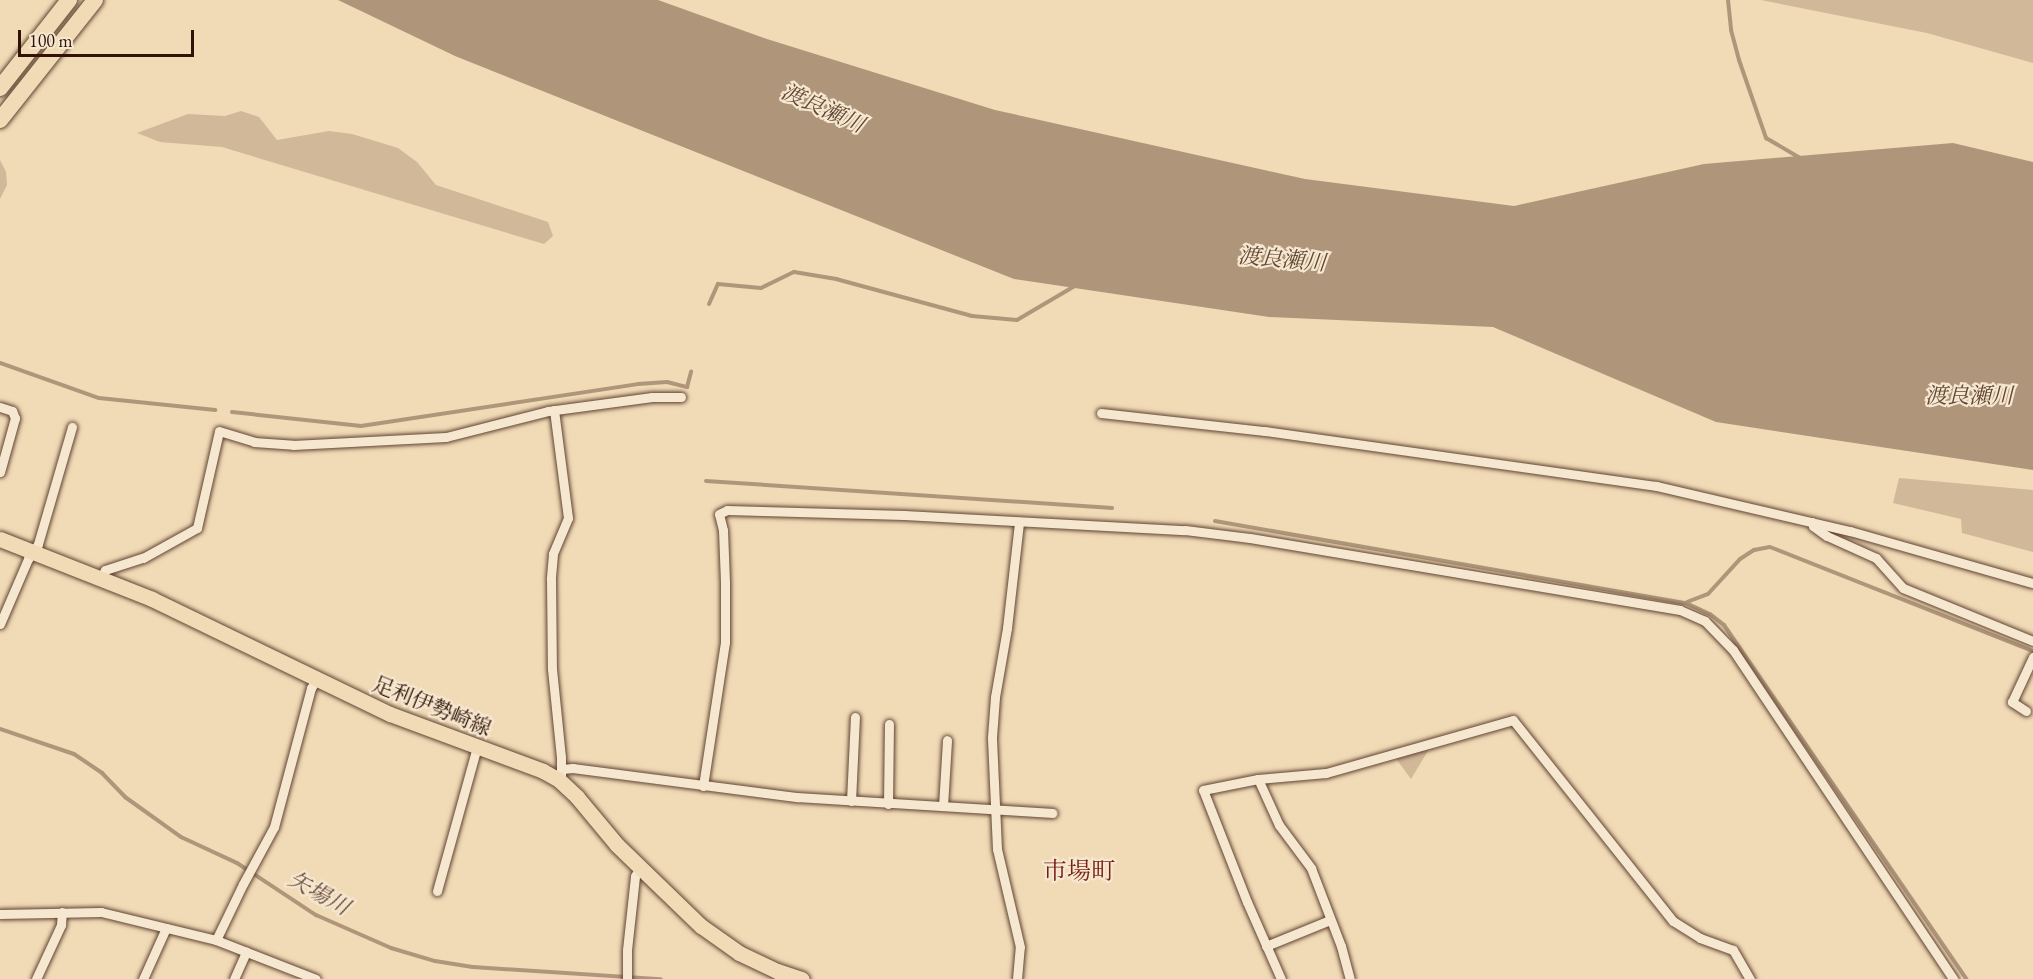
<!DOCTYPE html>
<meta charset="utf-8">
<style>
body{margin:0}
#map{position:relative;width:2033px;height:979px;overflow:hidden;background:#f1dab6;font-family:"EB Garamond","Noto Serif JP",serif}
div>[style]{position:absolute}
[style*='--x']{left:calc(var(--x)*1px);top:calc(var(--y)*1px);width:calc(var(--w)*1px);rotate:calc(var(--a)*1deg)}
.green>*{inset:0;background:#d0b898}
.water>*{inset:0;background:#af967a}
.stream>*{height:4px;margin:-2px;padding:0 2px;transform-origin:2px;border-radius:2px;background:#af967a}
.roads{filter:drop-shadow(0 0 2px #604432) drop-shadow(0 0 2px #604432)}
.minor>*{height:9px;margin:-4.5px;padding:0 4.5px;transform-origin:4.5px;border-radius:4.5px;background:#f6e7d0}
.primary>*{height:15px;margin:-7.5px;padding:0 7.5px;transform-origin:7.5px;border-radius:7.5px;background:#f1dab6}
.motorway>*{height:16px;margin:-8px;padding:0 8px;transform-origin:8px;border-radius:8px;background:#f1dab6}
span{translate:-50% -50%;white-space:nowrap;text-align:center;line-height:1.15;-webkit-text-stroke:4.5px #f6e7d0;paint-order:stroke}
.street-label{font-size:21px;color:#301206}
.water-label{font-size:22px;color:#634734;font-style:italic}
.quarter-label{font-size:24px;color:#7a1f14}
.scale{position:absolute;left:18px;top:30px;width:176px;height:27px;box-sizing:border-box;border:3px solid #301206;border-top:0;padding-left:8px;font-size:18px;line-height:21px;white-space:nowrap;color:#301206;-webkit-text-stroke:4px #f6e7d0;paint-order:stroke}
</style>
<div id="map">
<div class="green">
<i style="clip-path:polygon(1761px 0,2033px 0,2033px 63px,1927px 33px)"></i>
<i style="clip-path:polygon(241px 111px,259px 117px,277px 140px,329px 131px,352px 134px,398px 148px,417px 162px,436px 185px,548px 222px,553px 236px,544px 244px,222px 147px,160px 142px,137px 133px,188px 114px,225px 116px)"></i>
<i style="clip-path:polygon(0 160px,6px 172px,7px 185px,0 199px)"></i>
<i style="clip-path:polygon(1899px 478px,2033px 490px,2033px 552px,1962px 533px,1961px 519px,1893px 503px)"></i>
<i style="clip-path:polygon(1434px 741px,1411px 779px,1392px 753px)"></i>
</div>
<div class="water">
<i style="clip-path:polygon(338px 0,658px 0,767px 39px,995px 110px,1305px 179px,1514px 206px,1704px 164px,1953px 143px,2033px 162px,2033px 470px,1716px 422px,1493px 327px,1269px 317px,1014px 279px,455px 56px)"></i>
</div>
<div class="stream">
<i style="--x:1728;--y:0;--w:30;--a:84"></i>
<i style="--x:1731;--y:30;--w:31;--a:75"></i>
<i style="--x:1739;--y:60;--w:83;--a:70.9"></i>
<i style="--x:1766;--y:138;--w:42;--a:30.3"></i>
<i style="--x:709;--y:304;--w:22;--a:-66"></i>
<i style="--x:718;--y:284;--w:43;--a:5.3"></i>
<i style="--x:761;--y:288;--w:37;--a:-26"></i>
<i style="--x:794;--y:272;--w:43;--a:9.5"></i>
<i style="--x:836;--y:279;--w:141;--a:15.2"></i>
<i style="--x:972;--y:316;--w:45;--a:5.1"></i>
<i style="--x:1017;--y:320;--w:67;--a:-30.4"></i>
<i style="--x:0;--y:363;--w:105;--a:19.5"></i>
<i style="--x:99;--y:398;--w:117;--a:5.9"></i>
<i style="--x:232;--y:412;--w:130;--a:6.2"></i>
<i style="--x:361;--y:426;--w:280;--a:-8.6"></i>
<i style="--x:638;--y:384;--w:29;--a:-4"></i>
<i style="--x:667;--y:382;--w:21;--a:14"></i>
<i style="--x:687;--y:387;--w:16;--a:-75"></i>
<i style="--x:706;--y:481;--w:407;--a:3.8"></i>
<i style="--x:1215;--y:521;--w:478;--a:9.9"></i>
<i style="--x:1686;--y:603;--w:26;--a:25"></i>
<i style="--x:1710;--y:614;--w:18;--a:38"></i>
<i style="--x:1724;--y:625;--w:429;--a:55.6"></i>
<i style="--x:1687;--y:602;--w:22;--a:-21"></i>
<i style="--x:1708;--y:594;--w:47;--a:-47.6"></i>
<i style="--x:1740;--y:559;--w:17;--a:-33"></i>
<i style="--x:1754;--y:550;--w:16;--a:-11"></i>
<i style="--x:1770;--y:547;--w:283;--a:21.6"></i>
<i style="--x:0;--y:729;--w:78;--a:18.7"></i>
<i style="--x:74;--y:754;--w:34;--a:34"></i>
<i style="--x:102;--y:773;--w:33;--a:46"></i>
<i style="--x:125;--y:797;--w:69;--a:35.5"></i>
<i style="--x:181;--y:837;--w:62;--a:24.9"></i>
<i style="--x:237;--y:863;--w:95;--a:33.4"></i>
<i style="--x:316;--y:915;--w:82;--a:23.7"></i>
<i style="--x:391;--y:948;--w:46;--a:16.5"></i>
<i style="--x:435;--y:961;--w:38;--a:9"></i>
<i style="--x:473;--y:967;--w:188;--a:3.7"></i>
</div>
<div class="roads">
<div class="minor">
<i style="--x:0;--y:407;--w:13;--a:18"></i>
<i style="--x:12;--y:411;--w:8;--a:67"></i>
<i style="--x:15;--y:418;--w:56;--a:105.5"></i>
<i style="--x:554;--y:410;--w:109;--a:82.6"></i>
<i style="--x:568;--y:518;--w:39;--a:113"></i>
<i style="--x:553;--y:554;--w:25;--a:95"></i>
<i style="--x:551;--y:579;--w:90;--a:89.4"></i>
<i style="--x:552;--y:669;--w:88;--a:84.2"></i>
<i style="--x:561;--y:757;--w:18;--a:90"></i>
<i style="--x:1101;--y:413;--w:165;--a:6.3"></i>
<i style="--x:1265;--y:431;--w:395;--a:8"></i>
<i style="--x:1656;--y:486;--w:199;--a:13.1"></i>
<i style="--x:1850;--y:531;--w:190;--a:15.9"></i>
<i style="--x:1812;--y:522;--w:4;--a:76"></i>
<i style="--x:1813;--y:526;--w:17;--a:36"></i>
<i style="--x:1827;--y:536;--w:54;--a:24.2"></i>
<i style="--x:1876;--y:558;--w:40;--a:48"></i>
<i style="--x:1903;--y:588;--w:140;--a:22.2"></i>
<i style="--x:101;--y:577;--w:8;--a:-60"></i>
<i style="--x:105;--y:570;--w:40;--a:-18"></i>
<i style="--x:143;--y:558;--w:62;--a:-29.1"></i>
<i style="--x:197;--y:528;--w:99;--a:-77.2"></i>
<i style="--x:219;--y:431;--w:37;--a:17"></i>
<i style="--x:254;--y:442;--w:39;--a:4"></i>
<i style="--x:293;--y:445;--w:153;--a:-3"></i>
<i style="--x:446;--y:437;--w:105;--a:-14.3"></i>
<i style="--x:548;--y:411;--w:105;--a:-7.7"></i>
<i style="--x:652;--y:397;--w:29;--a:0"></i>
<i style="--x:0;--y:624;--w:71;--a:-66.7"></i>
<i style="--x:28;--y:559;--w:18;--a:-56"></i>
<i style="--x:38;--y:544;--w:122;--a:-73.8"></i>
<i style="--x:2026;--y:711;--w:17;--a:-147"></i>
<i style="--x:2012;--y:702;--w:50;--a:-65"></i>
<i style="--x:562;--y:769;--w:11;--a:-5"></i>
<i style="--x:573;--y:768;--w:226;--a:7.4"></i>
<i style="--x:797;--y:797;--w:256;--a:3.6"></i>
<i style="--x:1258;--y:779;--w:51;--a:65.5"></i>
<i style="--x:1279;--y:825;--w:54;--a:53.3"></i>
<i style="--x:1311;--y:868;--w:84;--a:69"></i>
<i style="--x:1341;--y:946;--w:34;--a:75"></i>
<i style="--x:703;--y:786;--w:146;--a:-81.3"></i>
<i style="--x:725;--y:642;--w:60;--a:-90"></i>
<i style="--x:725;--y:582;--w:52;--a:-92.2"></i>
<i style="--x:723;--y:530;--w:16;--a:-104"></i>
<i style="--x:719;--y:514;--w:9;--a:-27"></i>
<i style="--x:727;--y:510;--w:177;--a:1.6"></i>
<i style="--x:904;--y:515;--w:281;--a:3.1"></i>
<i style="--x:1185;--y:530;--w:65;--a:7"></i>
<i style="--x:1250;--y:538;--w:436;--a:9.5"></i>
<i style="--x:1680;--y:610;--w:27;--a:24"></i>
<i style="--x:1705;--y:621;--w:40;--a:46"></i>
<i style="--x:1733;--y:650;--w:396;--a:56.2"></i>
<i style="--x:851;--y:801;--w:84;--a:-87.3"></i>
<i style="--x:888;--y:804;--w:80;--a:-89.3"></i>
<i style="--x:943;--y:806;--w:66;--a:-86.5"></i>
<i style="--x:437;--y:891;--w:149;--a:-74.5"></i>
<i style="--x:0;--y:914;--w:101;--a:-1.1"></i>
<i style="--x:101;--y:912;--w:118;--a:13.7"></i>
<i style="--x:216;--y:940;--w:107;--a:21.3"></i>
<i style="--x:216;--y:940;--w:62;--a:-64.3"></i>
<i style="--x:243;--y:884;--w:65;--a:-61.5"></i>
<i style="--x:274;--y:827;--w:144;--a:-75.1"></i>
<i style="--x:311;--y:688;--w:9;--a:-58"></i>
<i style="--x:1266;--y:946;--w:69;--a:-22.1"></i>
<i style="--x:36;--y:979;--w:60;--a:-65.2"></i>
<i style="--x:61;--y:925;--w:13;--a:-86"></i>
<i style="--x:143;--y:979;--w:56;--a:-65.7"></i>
<i style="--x:234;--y:979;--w:30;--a:-66"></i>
<i style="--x:627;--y:979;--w:29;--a:-90"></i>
<i style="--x:627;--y:950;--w:74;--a:-83.8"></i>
<i style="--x:635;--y:876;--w:9;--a:-58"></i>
<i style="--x:1017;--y:979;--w:32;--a:-85"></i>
<i style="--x:1020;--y:947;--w:101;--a:-103.2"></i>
<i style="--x:997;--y:849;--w:112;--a:-92.6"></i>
<i style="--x:992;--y:737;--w:40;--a:-85.7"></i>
<i style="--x:995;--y:697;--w:70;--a:-80.1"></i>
<i style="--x:1007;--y:628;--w:107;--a:-83.5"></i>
<i style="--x:1281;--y:979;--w:84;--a:-113.8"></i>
<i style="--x:1247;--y:902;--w:120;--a:-111.4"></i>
<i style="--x:1203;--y:790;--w:56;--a:-11.3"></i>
<i style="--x:1258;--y:779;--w:68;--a:-5"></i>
<i style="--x:1326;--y:773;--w:194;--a:-15.8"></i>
<i style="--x:1513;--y:720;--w:257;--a:51.5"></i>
<i style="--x:1673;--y:921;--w:32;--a:32"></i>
<i style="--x:1700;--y:938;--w:35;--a:20"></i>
<i style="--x:1733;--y:950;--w:34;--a:60"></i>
</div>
<div class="primary">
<i style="--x:0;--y:539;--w:163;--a:21.5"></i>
<i style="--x:152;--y:599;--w:264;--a:25.8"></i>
<i style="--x:390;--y:714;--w:163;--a:20.4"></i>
<i style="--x:543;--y:771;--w:18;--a:29"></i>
<i style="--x:559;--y:780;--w:25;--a:43"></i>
<i style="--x:577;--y:797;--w:62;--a:50.2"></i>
<i style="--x:617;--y:845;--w:117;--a:44"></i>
<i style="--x:701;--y:926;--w:47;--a:35.4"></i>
<i style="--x:739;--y:953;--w:42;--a:25.3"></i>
<i style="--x:777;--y:971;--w:26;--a:18"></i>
</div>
<div class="motorway">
<i style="--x:0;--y:88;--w:112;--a:-51.9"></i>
<i style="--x:0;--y:120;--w:153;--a:-51.6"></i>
</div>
</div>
<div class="street-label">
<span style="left:432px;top:706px;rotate:22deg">足利伊勢崎線</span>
</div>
<div class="water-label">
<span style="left:823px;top:108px;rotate:24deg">渡良瀬川</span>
<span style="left:1282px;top:259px;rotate:5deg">渡良瀬川</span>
<span style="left:1969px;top:396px">渡良瀬川</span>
<span style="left:319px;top:893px;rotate:29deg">矢場川</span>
</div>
<div class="quarter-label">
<span style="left:1079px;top:871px">市場町</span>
</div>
<div class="scale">100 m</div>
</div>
